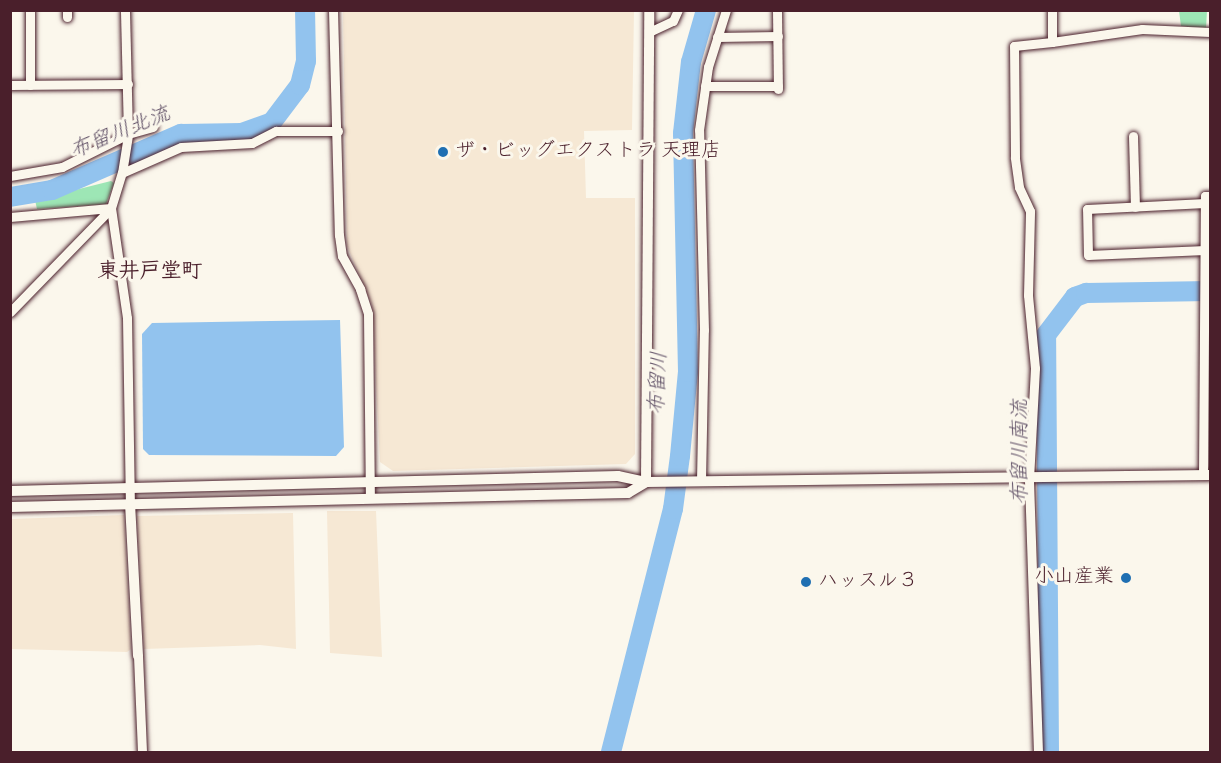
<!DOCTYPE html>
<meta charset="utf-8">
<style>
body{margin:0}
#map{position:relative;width:1221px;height:763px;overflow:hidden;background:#fbf7ec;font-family:"Gochi Hand","Klee One",sans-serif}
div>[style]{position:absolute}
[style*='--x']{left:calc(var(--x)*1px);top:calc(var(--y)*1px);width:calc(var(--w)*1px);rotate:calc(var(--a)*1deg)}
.built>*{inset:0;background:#f6e8d4}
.green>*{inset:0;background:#9de6b5}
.water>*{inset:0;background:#92c3ee}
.river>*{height:20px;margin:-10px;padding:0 10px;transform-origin:10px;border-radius:10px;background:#92c3ee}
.roads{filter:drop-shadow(0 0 2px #4a1f2b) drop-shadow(0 0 2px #4a1f2b)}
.minor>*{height:9px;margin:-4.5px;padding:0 4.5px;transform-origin:4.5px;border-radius:4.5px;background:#fbf7ec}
.tertiary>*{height:10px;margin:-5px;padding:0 5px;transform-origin:5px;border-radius:5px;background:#fbf7ec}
.dots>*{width:16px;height:16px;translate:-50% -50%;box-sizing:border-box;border:3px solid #fbf7ec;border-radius:50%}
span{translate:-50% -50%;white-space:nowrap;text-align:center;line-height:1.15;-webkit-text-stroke:6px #fbf7ec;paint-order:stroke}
.poi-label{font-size:20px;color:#4a1f2b}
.left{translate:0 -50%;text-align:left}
.right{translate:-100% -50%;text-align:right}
.water-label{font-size:21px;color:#605066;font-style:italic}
.neighbourhood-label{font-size:21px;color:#4a1f2b;font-weight:700}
.frame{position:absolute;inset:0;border:12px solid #4a1f2b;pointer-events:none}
</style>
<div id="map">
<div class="built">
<i style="clip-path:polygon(343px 11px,634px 11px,632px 130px,584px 131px,586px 198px,635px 198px,635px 454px,626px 464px,393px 471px,380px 462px,372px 305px,347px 246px)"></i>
<i style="clip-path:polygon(327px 511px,376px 511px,382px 657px,330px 653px)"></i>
<i style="clip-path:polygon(293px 513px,296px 649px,260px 645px,144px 649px,137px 516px)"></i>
<i style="clip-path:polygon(124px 515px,131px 649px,127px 652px,11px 649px,11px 519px)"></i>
</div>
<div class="green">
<i style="clip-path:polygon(1179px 11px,1207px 11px,1206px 28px,1181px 26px)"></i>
<i style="clip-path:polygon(111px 181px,114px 183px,106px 204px,37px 209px,35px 200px)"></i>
</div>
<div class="water">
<i style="clip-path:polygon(340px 320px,344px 447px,336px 456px,149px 455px,143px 449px,142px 334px,152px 323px)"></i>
</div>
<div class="river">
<i style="--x:10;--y:197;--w:43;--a:-9.5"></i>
<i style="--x:52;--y:190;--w:141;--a:-23.5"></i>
<i style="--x:181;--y:134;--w:61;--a:-0.9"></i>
<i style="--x:242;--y:133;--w:32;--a:-20"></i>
<i style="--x:272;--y:122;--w:46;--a:-52.9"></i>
<i style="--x:300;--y:85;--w:25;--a:-76"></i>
<i style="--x:306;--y:61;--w:51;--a:-91.1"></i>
<i style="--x:611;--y:752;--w:251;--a:-75.7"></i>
<i style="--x:673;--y:509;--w:53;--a:-82.5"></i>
<i style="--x:680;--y:456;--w:84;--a:-84.6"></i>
<i style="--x:688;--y:372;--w:239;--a:-91.2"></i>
<i style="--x:683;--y:133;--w:71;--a:-83.6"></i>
<i style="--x:691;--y:62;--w:54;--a:-73.9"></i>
<i style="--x:1049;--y:752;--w:417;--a:-90.4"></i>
<i style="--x:1046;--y:335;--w:48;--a:-52.7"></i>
<i style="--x:1075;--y:297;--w:12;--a:-20"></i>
<i style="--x:1086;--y:293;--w:124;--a:-0.9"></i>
</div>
<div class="roads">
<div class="minor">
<i style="--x:67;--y:10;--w:7;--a:90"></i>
<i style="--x:333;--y:10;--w:225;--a:88.5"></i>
<i style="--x:339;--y:235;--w:21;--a:82"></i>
<i style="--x:342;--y:256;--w:38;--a:61"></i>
<i style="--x:360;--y:289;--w:26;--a:72"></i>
<i style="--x:368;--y:314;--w:183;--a:89.4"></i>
<i style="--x:777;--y:10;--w:79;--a:89.3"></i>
<i style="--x:649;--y:32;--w:26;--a:-25"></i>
<i style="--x:673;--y:21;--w:12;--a:-66"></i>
<i style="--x:717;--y:37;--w:61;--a:-0.9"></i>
<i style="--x:1052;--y:42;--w:91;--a:-8.2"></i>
<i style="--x:1142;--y:29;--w:68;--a:2.5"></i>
<i style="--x:10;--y:85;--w:118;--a:-0.5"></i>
<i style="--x:30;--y:85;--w:75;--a:-90"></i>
<i style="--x:705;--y:86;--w:73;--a:0"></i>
<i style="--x:1133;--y:136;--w:71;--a:88.4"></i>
<i style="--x:122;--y:173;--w:64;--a:-23.8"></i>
<i style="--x:181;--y:147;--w:71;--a:-3.2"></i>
<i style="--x:252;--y:143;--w:27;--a:-27"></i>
<i style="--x:276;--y:131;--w:62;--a:0"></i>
<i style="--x:10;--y:176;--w:53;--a:-9.8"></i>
<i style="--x:62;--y:167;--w:74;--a:-26.6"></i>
<i style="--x:128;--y:134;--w:26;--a:-16"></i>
<i style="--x:111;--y:208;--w:111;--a:81.7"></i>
<i style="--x:127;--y:318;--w:185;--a:89.1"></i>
<i style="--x:10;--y:217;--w:101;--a:-5.1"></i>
<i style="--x:1205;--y:250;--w:117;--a:177.6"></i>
<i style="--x:1088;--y:255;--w:46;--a:-91.2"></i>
<i style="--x:1087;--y:209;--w:118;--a:-2.9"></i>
<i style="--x:10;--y:312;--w:145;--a:-45.8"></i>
<i style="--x:111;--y:208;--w:37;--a:-73"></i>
<i style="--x:122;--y:173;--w:39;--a:-81"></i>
<i style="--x:128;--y:134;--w:124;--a:-91.4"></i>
<i style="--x:1203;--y:475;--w:279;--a:-89.6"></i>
<i style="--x:1205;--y:196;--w:5;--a:0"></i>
<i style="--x:701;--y:481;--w:151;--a:-88.9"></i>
<i style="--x:704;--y:330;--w:200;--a:-91.4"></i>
<i style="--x:699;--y:130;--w:64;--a:-81.9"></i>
<i style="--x:708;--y:67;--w:60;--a:-72.5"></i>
<i style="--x:138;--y:656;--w:96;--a:87.6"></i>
<i style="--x:1038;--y:752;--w:273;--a:-91.9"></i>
<i style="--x:1029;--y:479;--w:111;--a:-86.9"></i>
<i style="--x:1035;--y:368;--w:73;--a:-95.5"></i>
<i style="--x:1028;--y:295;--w:84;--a:-88.6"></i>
<i style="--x:1030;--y:211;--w:26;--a:-115"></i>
<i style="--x:1019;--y:187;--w:30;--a:-98"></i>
<i style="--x:1015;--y:157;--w:111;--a:-90.5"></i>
<i style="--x:1014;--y:46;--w:38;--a:-6"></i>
<i style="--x:1052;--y:42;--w:32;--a:-90"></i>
</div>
<div class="tertiary">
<i style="--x:646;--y:482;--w:472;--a:-89.6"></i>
<i style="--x:10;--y:491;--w:608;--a:-1.41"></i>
<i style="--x:618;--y:476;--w:29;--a:12"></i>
<i style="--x:646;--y:482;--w:564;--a:-0.71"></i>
<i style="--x:130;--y:503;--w:153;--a:87"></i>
<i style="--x:10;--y:507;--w:618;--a:-1.3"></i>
<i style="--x:628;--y:493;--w:21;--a:-31"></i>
</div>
</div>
<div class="dots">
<i style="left:443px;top:152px;background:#1f6fb2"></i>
<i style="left:1126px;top:578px;background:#1f6fb2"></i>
<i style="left:806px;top:582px;background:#1f6fb2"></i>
</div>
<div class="poi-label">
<span class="left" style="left:455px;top:152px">ザ・ビッグエクストラ 天理店</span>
<span class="right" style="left:1114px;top:578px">小山産業</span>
<span class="left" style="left:818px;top:582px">ハッスル３</span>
</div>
<div class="water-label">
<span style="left:121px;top:135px;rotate:-22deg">布留川北流</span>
<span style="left:661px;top:383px;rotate:-87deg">布留川</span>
<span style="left:1023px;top:452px;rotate:-90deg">布留川南流</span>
</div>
<div class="neighbourhood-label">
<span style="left:150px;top:274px">東井戸堂町</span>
</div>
<div class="frame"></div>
</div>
